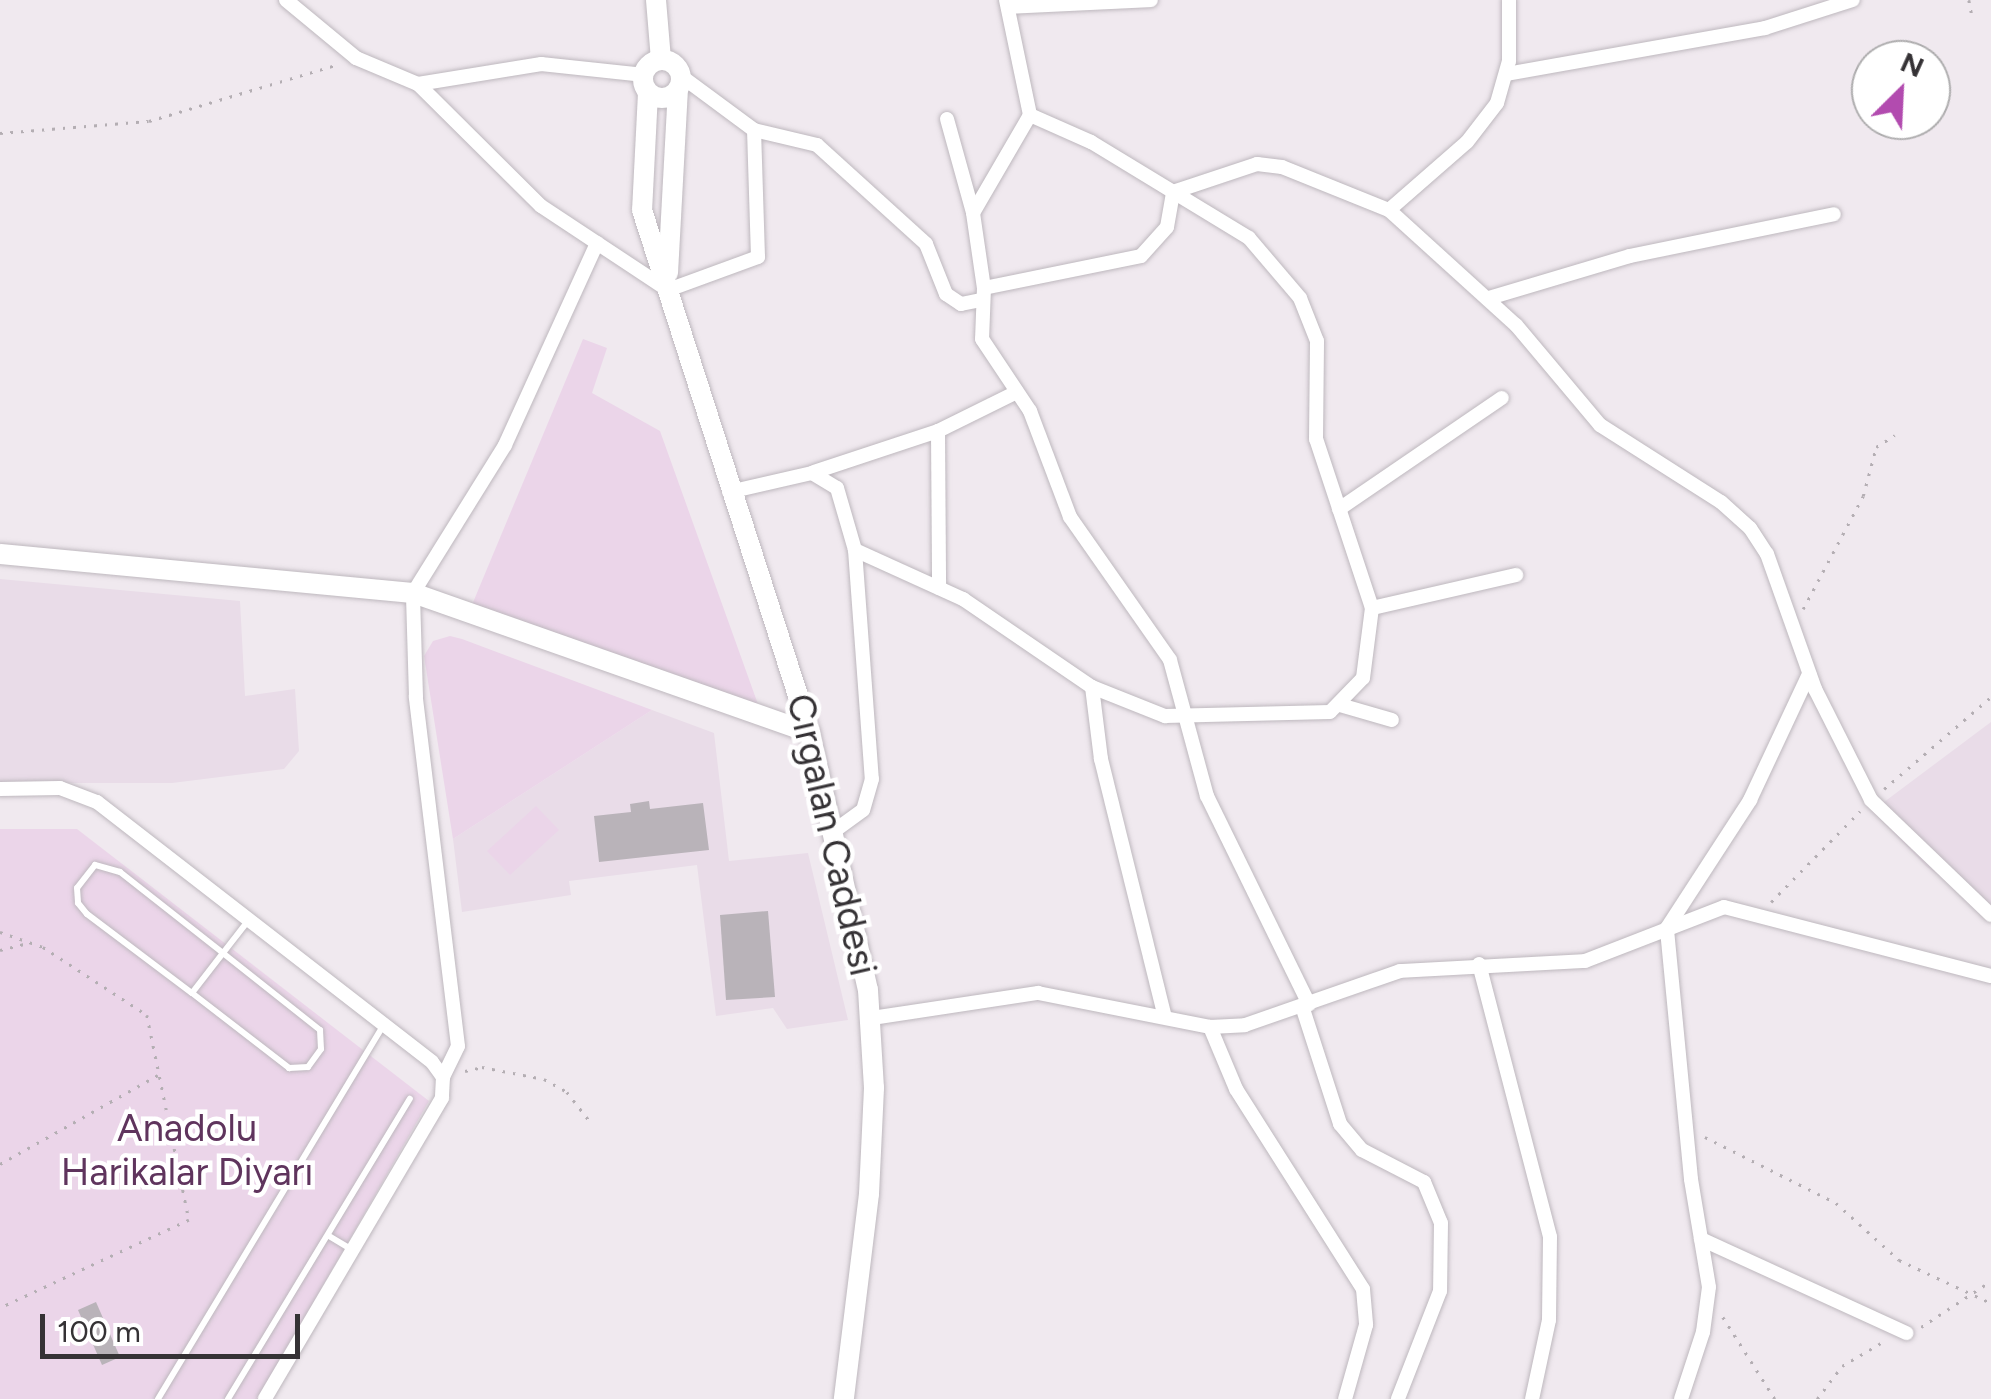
<!DOCTYPE html>
<meta charset="utf-8">
<style>
body{margin:0}
#map{position:relative;width:1991px;height:1399px;overflow:hidden;background:#f0e9ef;font-family:Figtree,sans-serif}
div>[style]{position:absolute}
[style*='--x']{left:calc(var(--x)*1px);top:calc(var(--y)*1px);width:calc(var(--w)*1px);rotate:calc(var(--a)*1deg)}
.built>*{inset:0;background:#e9dce8}
.green>*{inset:0;background:#ebd5e9}
.building>*{inset:0;background:#b9b3b9}
.path>*{height:2.5px;margin-top:-1.25px;transform-origin:0;background:repeating-linear-gradient(90deg,#b4aeb3 0 2.5px,transparent 0 10.5px)}
.roads{filter:drop-shadow(0 0 2px #beb8be) drop-shadow(0 0 2px #beb8be)}
.lane>*{height:6px;margin:-3px;padding:0 3px;transform-origin:3px;border-radius:3px;background:#fff}
.street>*{height:14px;margin:-7px;padding:0 7px;transform-origin:7px;border-radius:7px;background:#fff}
.secondary>*{height:20px;margin:-10px;padding:0 10px;transform-origin:10px;border-radius:10px;background:#fff}
.secondary>.ring{margin:-10px;padding:0;box-sizing:content-box;background:none;border:20px solid #fff;border-radius:50%}
span{translate:-50% -50%;white-space:nowrap;text-align:center;line-height:1.15;-webkit-text-stroke:9px #fff;paint-order:stroke}
.street-label{font-size:38px;color:#353235}
.park-label{font-size:38px;color:#5f345d}
.north{position:absolute;left:1851px;top:40px;width:100px;height:100px;box-sizing:border-box;background:#fff;border:2px solid #aeadae;border-radius:50%;rotate:24deg;font-size:28px;font-weight:700;line-height:40px;text-align:center;color:#353235}
.north::after{content:'';display:block;margin:auto;width:35px;height:45px;background:#b24baf;clip-path:polygon(50% 0,100% 100%,50% 72%,0 100%)}
.scale{position:absolute;left:40px;top:1314px;width:260px;height:45px;box-sizing:border-box;border:5px solid #353235;border-top:0;padding-left:12px;font-size:30px;line-height:35px;white-space:nowrap;color:#353235;-webkit-text-stroke:8px #fff;paint-order:stroke}
</style>
<div id="map">
<div class="built">
<i style="clip-path:polygon(0 579px,240px 601px,245px 696px,295px 689px,299px 751px,284px 769px,172px 783px,0 783px)"></i>
<i style="clip-path:polygon(652px 710px,714px 733px,729px 861px,808px 853px,848px 1020px,787px 1029px,773px 1008px,716px 1016px,697px 865px,569px 881px,571px 895px,462px 912px,453px 839px)"></i>
<i style="clip-path:polygon(1991px 722px,1991px 912px,1927px 867px,1872px 811px)"></i>
</div>
<div class="green">
<i style="clip-path:polygon(583px 339px,607px 348px,592px 393px,660px 431px,764px 721px,469px 612px)"></i>
<i style="clip-path:polygon(450px 636px,462px 639px,652px 710px,453px 839px,424px 656px,433px 641px)"></i>
<i style="clip-path:polygon(536px 806px,559px 830px,510px 875px,487px 851px)"></i>
<i style="clip-path:polygon(0 829px,77px 829px,429px 1101px,258px 1399px,0 1399px)"></i>
</div>
<div class="building">
<i style="clip-path:polygon(649px 801px,650px 809px,703px 803px,709px 850px,599px 862px,594px 816px,631px 812px,630px 804px)"></i>
<i style="clip-path:polygon(768px 911px,775px 997px,726px 1000px,720px 915px)"></i>
<i style="clip-path:polygon(96px 1302px,120px 1357px,102px 1365px,78px 1310px)"></i>
</div>
<div class="path">
<i style="--x:1969;--y:0;--w:15;--a:79"></i>
<i style="--x:0;--y:133;--w:149;--a:-4.6"></i>
<i style="--x:149;--y:121;--w:198;--a:-16.7"></i>
<i style="--x:1803;--y:609;--w:128;--a:-62"></i>
<i style="--x:1863;--y:496;--w:51;--a:-75.1"></i>
<i style="--x:1876;--y:447;--w:22;--a:-32"></i>
<i style="--x:1884;--y:789;--w:141;--a:-40.7"></i>
<i style="--x:1771;--y:902;--w:127;--a:-45.6"></i>
<i style="--x:0;--y:932;--w:46;--a:19.2"></i>
<i style="--x:43;--y:947;--w:124;--a:33.2"></i>
<i style="--x:147;--y:1015;--w:209;--a:78.4"></i>
<i style="--x:189;--y:1220;--w:208;--a:155"></i>
<i style="--x:0;--y:950;--w:30;--a:-14"></i>
<i style="--x:465;--y:1071;--w:17;--a:-13"></i>
<i style="--x:482;--y:1067;--w:63;--a:11"></i>
<i style="--x:544;--y:1079;--w:26;--a:29"></i>
<i style="--x:567;--y:1092;--w:41;--a:52"></i>
<i style="--x:1705;--y:1137;--w:147;--a:26.7"></i>
<i style="--x:1836;--y:1203;--w:85;--a:42.1"></i>
<i style="--x:1899;--y:1260;--w:102;--a:25.1"></i>
<i style="--x:0;--y:1164;--w:181;--a:-29.4"></i>
<i style="--x:1723;--y:1317;--w:97;--a:57.6"></i>
<i style="--x:1921;--y:1327;--w:84;--a:-33.3"></i>
<i style="--x:1817;--y:1399;--w:41;--a:-52.9"></i>
<i style="--x:1842;--y:1366;--w:51;--a:-30.6"></i>
</div>
<div class="roads">
<div class="lane">
<i style="--x:192;--y:993;--w:123;--a:37.7"></i>
<i style="--x:289;--y:1068;--w:19;--a:-3"></i>
<i style="--x:308;--y:1067;--w:22;--a:-54"></i>
<i style="--x:321;--y:1049;--w:19;--a:-93"></i>
<i style="--x:320;--y:1030;--w:124;--a:-141.6"></i>
<i style="--x:223;--y:953;--w:131;--a:-141.8"></i>
<i style="--x:120;--y:872;--w:26;--a:-164"></i>
<i style="--x:95;--y:865;--w:29;--a:128"></i>
<i style="--x:77;--y:888;--w:15;--a:86"></i>
<i style="--x:78;--y:903;--w:14;--a:51"></i>
<i style="--x:87;--y:914;--w:131;--a:37"></i>
<i style="--x:192;--y:993;--w:51;--a:-52.2"></i>
<i style="--x:223;--y:953;--w:41;--a:-52"></i>
<i style="--x:329;--y:1236;--w:29;--a:31"></i>
<i style="--x:158;--y:1399;--w:437;--a:-58.9"></i>
<i style="--x:228;--y:1399;--w:351;--a:-58.8"></i>
</div>
<div class="street">
<i style="--x:286;--y:0;--w:91;--a:39.6"></i>
<i style="--x:356;--y:58;--w:67;--a:22.8"></i>
<i style="--x:418;--y:84;--w:173;--a:44.8"></i>
<i style="--x:541;--y:206;--w:152;--a:33.5"></i>
<i style="--x:668;--y:290;--w:96;--a:-20.1"></i>
<i style="--x:758;--y:257;--w:127;--a:-91.8"></i>
<i style="--x:754;--y:130;--w:91;--a:-143.5"></i>
<i style="--x:1006;--y:0;--w:117;--a:78.2"></i>
<i style="--x:1030;--y:115;--w:113;--a:120.2"></i>
<i style="--x:973;--y:213;--w:76;--a:81.7"></i>
<i style="--x:984;--y:288;--w:51;--a:92.2"></i>
<i style="--x:982;--y:339;--w:87;--a:56.3"></i>
<i style="--x:1030;--y:411;--w:113;--a:69.3"></i>
<i style="--x:1070;--y:517;--w:174;--a:55"></i>
<i style="--x:1170;--y:660;--w:141;--a:74.8"></i>
<i style="--x:1207;--y:796;--w:232;--a:63.9"></i>
<i style="--x:1008;--y:7;--w:143;--a:-2.8"></i>
<i style="--x:1507;--y:74;--w:262;--a:-10.1"></i>
<i style="--x:1765;--y:28;--w:92;--a:-17.7"></i>
<i style="--x:418;--y:84;--w:125;--a:-9.2"></i>
<i style="--x:541;--y:64;--w:104;--a:6.1"></i>
<i style="--x:947;--y:119;--w:98;--a:74.5"></i>
<i style="--x:754;--y:130;--w:65;--a:13.4"></i>
<i style="--x:817;--y:145;--w:147;--a:42.2"></i>
<i style="--x:926;--y:244;--w:54;--a:68.2"></i>
<i style="--x:946;--y:294;--w:18;--a:34"></i>
<i style="--x:961;--y:304;--w:21;--a:-11"></i>
<i style="--x:1389;--y:210;--w:103;--a:-41.1"></i>
<i style="--x:1467;--y:142;--w:49;--a:-52.4"></i>
<i style="--x:1497;--y:103;--w:44;--a:-74.1"></i>
<i style="--x:1509;--y:61;--w:61;--a:-90"></i>
<i style="--x:984;--y:288;--w:160;--a:-11.5"></i>
<i style="--x:1141;--y:256;--w:39;--a:-48"></i>
<i style="--x:1167;--y:227;--w:36;--a:-80"></i>
<i style="--x:1173;--y:192;--w:89;--a:-18.4"></i>
<i style="--x:1257;--y:164;--w:25;--a:7"></i>
<i style="--x:1282;--y:167;--w:115;--a:21.9"></i>
<i style="--x:1389;--y:210;--w:171;--a:42.2"></i>
<i style="--x:1516;--y:325;--w:131;--a:50"></i>
<i style="--x:1600;--y:425;--w:143;--a:32.5"></i>
<i style="--x:1721;--y:502;--w:39;--a:42"></i>
<i style="--x:1750;--y:528;--w:31;--a:57"></i>
<i style="--x:1767;--y:554;--w:143;--a:70.4"></i>
<i style="--x:1815;--y:689;--w:124;--a:63.2"></i>
<i style="--x:1871;--y:800;--w:166;--a:43.8"></i>
<i style="--x:1489;--y:298;--w:147;--a:-16.6"></i>
<i style="--x:1630;--y:256;--w:208;--a:-11.6"></i>
<i style="--x:938;--y:431;--w:157;--a:89.6"></i>
<i style="--x:814;--y:472;--w:131;--a:-18.3"></i>
<i style="--x:938;--y:431;--w:88;--a:-26.3"></i>
<i style="--x:729;--y:492;--w:85;--a:-12.9"></i>
<i style="--x:812;--y:473;--w:29;--a:31"></i>
<i style="--x:837;--y:488;--w:65;--a:73.8"></i>
<i style="--x:855;--y:550;--w:230;--a:85.8"></i>
<i style="--x:872;--y:779;--w:32;--a:106"></i>
<i style="--x:863;--y:810;--w:34;--a:144"></i>
<i style="--x:1339;--y:509;--w:197;--a:-34.3"></i>
<i style="--x:855;--y:550;--w:119;--a:24.4"></i>
<i style="--x:963;--y:599;--w:156;--a:34.3"></i>
<i style="--x:1092;--y:687;--w:79;--a:21.7"></i>
<i style="--x:1165;--y:716;--w:165;--a:-1.4"></i>
<i style="--x:1330;--y:712;--w:47;--a:-45.9"></i>
<i style="--x:1363;--y:678;--w:71;--a:-82.7"></i>
<i style="--x:1372;--y:608;--w:178;--a:-108.3"></i>
<i style="--x:1316;--y:439;--w:98;--a:-89.4"></i>
<i style="--x:1317;--y:341;--w:46;--a:-111.6"></i>
<i style="--x:1300;--y:298;--w:79;--a:-130.4"></i>
<i style="--x:1249;--y:238;--w:185;--a:-148.7"></i>
<i style="--x:1091;--y:142;--w:67;--a:-156.1"></i>
<i style="--x:1372;--y:608;--w:148;--a:-12.9"></i>
<i style="--x:1092;--y:687;--w:73;--a:82.9"></i>
<i style="--x:1101;--y:759;--w:263;--a:76.1"></i>
<i style="--x:1340;--y:705;--w:54;--a:16.1"></i>
<i style="--x:0;--y:789;--w:60;--a:-1"></i>
<i style="--x:60;--y:788;--w:40;--a:21"></i>
<i style="--x:97;--y:802;--w:424;--a:37.8"></i>
<i style="--x:432;--y:1062;--w:19;--a:54"></i>
<i style="--x:443;--y:1077;--w:21;--a:93"></i>
<i style="--x:442;--y:1098;--w:349;--a:120.5"></i>
<i style="--x:1479;--y:964;--w:282;--a:75.4"></i>
<i style="--x:1550;--y:1237;--w:83;--a:90.7"></i>
<i style="--x:1549;--y:1320;--w:81;--a:102.1"></i>
<i style="--x:1302;--y:1006;--w:124;--a:72.1"></i>
<i style="--x:1340;--y:1124;--w:34;--a:50"></i>
<i style="--x:1362;--y:1150;--w:70;--a:27.3"></i>
<i style="--x:1424;--y:1182;--w:44;--a:67.5"></i>
<i style="--x:1441;--y:1223;--w:68;--a:90.8"></i>
<i style="--x:1440;--y:1291;--w:116;--a:111.3"></i>
<i style="--x:872;--y:1018;--w:168;--a:-8.6"></i>
<i style="--x:1038;--y:993;--w:175;--a:11.2"></i>
<i style="--x:1210;--y:1027;--w:35;--a:-3"></i>
<i style="--x:1245;--y:1025;--w:164;--a:-19.2"></i>
<i style="--x:1400;--y:971;--w:185;--a:-3.1"></i>
<i style="--x:1585;--y:961;--w:149;--a:-21.2"></i>
<i style="--x:1724;--y:907;--w:276;--a:14.5"></i>
<i style="--x:1210;--y:1027;--w:67;--a:67.2"></i>
<i style="--x:1236;--y:1089;--w:237;--a:57.6"></i>
<i style="--x:1363;--y:1289;--w:36;--a:85"></i>
<i style="--x:1366;--y:1325;--w:77;--a:105.8"></i>
<i style="--x:443;--y:1077;--w:34;--a:-64"></i>
<i style="--x:458;--y:1046;--w:352;--a:-96.9"></i>
<i style="--x:416;--y:697;--w:104;--a:-91.7"></i>
<i style="--x:413;--y:593;--w:174;--a:-58.1"></i>
<i style="--x:505;--y:445;--w:222;--a:-65.5"></i>
<i style="--x:1701;--y:1239;--w:226;--a:24.6"></i>
<i style="--x:1681;--y:1399;--w:71;--a:-71.8"></i>
<i style="--x:1703;--y:1332;--w:45;--a:-82.4"></i>
<i style="--x:1709;--y:1287;--w:109;--a:-99.5"></i>
<i style="--x:1691;--y:1179;--w:252;--a:-95.5"></i>
<i style="--x:1667;--y:928;--w:153;--a:-57"></i>
<i style="--x:1750;--y:800;--w:139;--a:-64.9"></i>
</div>
<div class="secondary">
<i style="--x:656;--y:0;--w:60;--a:85.2"></i>
<i class="ring" style="left:643px;top:60px;width:18px;height:18px"></i>
<i style="--x:648;--y:93;--w:117;--a:92.9"></i>
<i style="--x:642;--y:210;--w:549;--a:72.19"></i>
<i style="--x:810;--y:733;--w:263;--a:77.3"></i>
<i style="--x:868;--y:990;--w:98;--a:86.5"></i>
<i style="--x:874;--y:1088;--w:106;--a:92.7"></i>
<i style="--x:869;--y:1194;--w:207;--a:97"></i>
<i style="--x:668;--y:273;--w:183;--a:-86.9"></i>
<i style="--x:0;--y:554;--w:415;--a:5.4"></i>
<i style="--x:413;--y:593;--w:421;--a:19.4"></i>
</div>
</div>
<div class="street-label">
<span style="left:831px;top:835px;rotate:77deg">Cırgalan Caddesi</span>
</div>
<div class="park-label">
<span style="left:187px;top:1151px">Anadolu<br>Harikalar Diyarı</span>
</div>
<div class="north">N</div>
<div class="scale">100 m</div>
</div>
